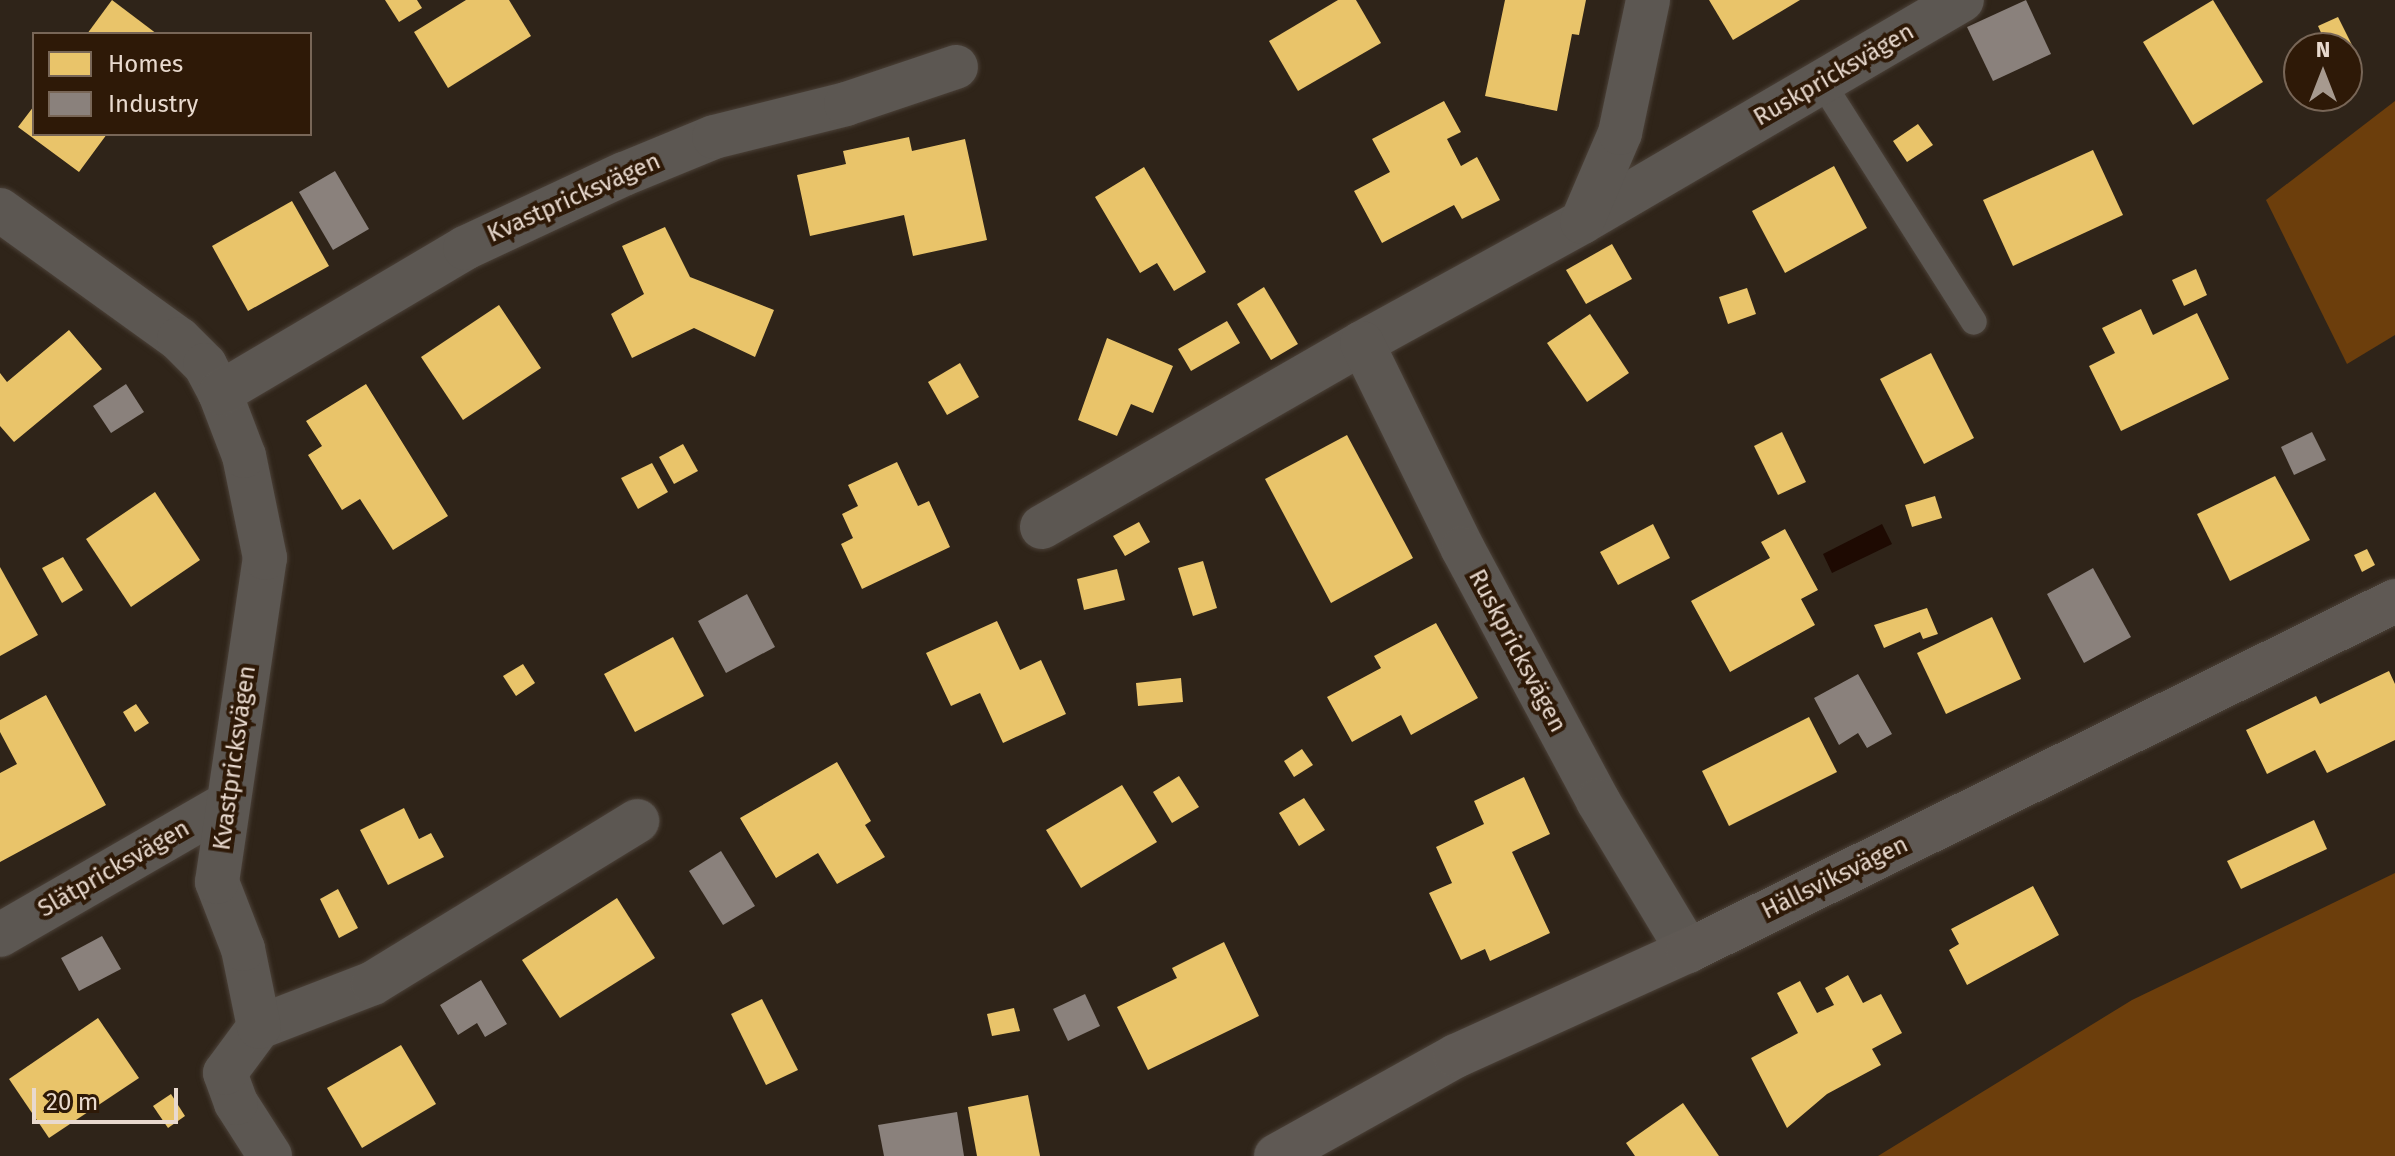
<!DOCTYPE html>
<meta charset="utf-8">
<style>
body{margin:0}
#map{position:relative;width:2395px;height:1156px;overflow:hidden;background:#2f2419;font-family:"Fira Sans",sans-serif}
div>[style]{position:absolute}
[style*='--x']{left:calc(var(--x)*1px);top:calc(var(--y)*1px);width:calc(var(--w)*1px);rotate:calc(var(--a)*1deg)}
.green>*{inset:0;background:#6c3e0c}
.water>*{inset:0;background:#1e0a02}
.homes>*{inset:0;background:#e9c46a}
.industry>*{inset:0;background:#8a817c}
.roads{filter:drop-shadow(0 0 2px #4b4138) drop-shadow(0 0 2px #4b4138)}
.lane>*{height:26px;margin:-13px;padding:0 13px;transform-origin:13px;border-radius:13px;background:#5c5752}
.street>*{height:44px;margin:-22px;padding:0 22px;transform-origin:22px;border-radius:22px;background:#5c5752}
.secondary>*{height:44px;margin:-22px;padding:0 22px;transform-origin:22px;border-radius:22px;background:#5f5954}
span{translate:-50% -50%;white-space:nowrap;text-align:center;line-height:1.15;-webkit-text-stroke:8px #2e1907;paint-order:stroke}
.street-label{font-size:24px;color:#e8d9ce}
.legend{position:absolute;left:32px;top:32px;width:280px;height:104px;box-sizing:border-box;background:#2e1907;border:2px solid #786657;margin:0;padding:10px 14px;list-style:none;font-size:24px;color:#e8d9ce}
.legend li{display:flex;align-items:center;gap:16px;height:40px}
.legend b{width:40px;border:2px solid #786657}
.north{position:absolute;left:2283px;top:32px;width:80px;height:80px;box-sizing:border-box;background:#2e1907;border:2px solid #786657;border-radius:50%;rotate:0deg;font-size:22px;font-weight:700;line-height:32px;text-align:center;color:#e8d9ce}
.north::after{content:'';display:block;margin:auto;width:28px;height:36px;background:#a79a8f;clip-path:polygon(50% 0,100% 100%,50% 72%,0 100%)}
.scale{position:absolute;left:32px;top:1088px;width:146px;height:36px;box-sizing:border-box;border:4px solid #e8d9ce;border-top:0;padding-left:10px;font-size:24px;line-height:28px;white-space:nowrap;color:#e8d9ce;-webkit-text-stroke:6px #2e1907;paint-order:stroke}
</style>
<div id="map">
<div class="green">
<i style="clip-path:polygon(2395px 101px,2395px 335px,2347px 364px,2266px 200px)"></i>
<i style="clip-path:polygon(2395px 873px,2395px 1156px,1878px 1156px,2132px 1000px)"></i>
</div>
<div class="water">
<i style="clip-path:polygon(1882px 524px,1892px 544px,1832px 573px,1823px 554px)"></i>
</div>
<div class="homes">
<i style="clip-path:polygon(112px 0,157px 34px,87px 34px)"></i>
<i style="clip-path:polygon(385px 0,417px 0,422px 8px,399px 22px)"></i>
<i style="clip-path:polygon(466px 0,509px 0,531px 36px,448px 88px,414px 32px)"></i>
<i style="clip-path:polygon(1338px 0,1356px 0,1381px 43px,1298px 91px,1269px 41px)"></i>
<i style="clip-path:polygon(1505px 0,1586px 0,1579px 35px,1572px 34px,1557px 111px,1485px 96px)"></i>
<i style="clip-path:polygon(1709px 0,1800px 0,1733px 40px)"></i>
<i style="clip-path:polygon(2213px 0,2263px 82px,2193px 125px,2143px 42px)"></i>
<i style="clip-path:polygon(2338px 17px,2353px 47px,2347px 50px,2328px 48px,2318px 26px)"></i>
<i style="clip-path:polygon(1444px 101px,1461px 132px,1447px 139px,1461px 166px,1477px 157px,1500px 200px,1462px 219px,1454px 205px,1382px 243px,1354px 191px,1390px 172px,1372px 139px)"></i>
<i style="clip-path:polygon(34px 106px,34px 134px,107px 134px,79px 172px,18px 127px)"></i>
<i style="clip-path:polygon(1918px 124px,1933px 145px,1907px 162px,1893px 141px)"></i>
<i style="clip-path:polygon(909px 137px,912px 151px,965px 139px,987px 240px,913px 256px,904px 215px,810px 236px,797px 175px,846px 164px,843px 151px)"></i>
<i style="clip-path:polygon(2093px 150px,2123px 215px,2013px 266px,1983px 200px)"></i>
<i style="clip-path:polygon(1834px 166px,1867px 228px,1785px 273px,1752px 211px)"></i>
<i style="clip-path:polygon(1144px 167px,1206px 272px,1174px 291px,1157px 263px,1140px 273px,1095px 197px)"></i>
<i style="clip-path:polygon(292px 201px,329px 266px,248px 311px,212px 246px)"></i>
<i style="clip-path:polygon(665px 227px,690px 277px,774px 310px,755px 357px,694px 328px,632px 358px,611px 314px,644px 294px,622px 246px)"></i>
<i style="clip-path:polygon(1612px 244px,1632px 279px,1586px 304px,1566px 270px)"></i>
<i style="clip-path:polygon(2196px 269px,2207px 295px,2184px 306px,2172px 280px)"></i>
<i style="clip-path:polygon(1264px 287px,1298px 344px,1271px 360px,1237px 304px)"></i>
<i style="clip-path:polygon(1747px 288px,1756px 314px,1728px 324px,1719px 297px)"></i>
<i style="clip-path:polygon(499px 305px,541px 368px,463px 420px,421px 357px)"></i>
<i style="clip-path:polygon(2141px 309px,2153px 335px,2197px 313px,2229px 379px,2121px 431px,2089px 366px,2115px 353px,2102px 328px)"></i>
<i style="clip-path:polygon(1590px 314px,1629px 373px,1587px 402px,1547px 343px)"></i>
<i style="clip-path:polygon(1227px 321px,1240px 343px,1191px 371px,1178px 349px)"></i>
<i style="clip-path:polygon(69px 330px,102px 369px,14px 442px,0 426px,0 373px,7px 382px)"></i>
<i style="clip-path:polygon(1107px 338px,1173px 366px,1153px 413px,1131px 404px,1117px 436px,1078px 420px)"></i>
<i style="clip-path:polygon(1931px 353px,1974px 438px,1924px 464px,1880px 379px)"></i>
<i style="clip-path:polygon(960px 363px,979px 397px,947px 415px,928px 382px)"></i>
<i style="clip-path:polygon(366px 384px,448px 516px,393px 550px,360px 499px,342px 510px,308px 455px,322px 446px,306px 421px)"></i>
<i style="clip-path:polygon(1782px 432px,1806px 482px,1778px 495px,1754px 446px)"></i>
<i style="clip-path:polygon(1347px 435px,1413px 558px,1331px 603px,1265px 479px)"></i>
<i style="clip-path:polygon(683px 444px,698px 471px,674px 484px,659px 457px)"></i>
<i style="clip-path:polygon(897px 462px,918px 506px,929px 501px,950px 547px,862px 589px,841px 544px,853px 538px,842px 514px,858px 506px,848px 485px)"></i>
<i style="clip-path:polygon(652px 463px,668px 492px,638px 509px,621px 478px)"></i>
<i style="clip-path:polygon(2275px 476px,2310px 540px,2230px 581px,2197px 514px)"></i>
<i style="clip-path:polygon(155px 492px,200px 560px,131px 607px,86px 539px)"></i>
<i style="clip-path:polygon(1935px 496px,1942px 518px,1912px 527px,1905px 505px)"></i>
<i style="clip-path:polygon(1139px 522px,1150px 542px,1125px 556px,1113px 536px)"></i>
<i style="clip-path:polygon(1653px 524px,1670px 558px,1618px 585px,1600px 552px)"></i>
<i style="clip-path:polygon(1785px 529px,1818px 590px,1801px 599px,1815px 625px,1730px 672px,1691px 601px,1770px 558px,1761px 542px)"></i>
<i style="clip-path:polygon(2367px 549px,2375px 565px,2362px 572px,2354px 555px)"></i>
<i style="clip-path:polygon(63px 557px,83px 590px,62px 603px,42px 568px)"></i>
<i style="clip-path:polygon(1203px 561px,1217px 608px,1193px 616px,1178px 568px)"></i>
<i style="clip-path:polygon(0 567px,38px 635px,0 656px)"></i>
<i style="clip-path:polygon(1117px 569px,1125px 600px,1084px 610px,1077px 579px)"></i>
<i style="clip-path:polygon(1927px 608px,1938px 634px,1923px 639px,1920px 632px,1884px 648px,1874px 625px)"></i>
<i style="clip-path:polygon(1992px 617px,2021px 679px,1946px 714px,1917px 653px)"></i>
<i style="clip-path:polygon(997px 621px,1020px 670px,1041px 660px,1066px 714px,1003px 743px,980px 693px,951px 706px,926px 653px)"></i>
<i style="clip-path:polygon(1436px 623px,1478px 698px,1411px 735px,1401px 715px,1352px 742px,1327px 697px,1381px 668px,1374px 656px)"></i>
<i style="clip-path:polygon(673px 637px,704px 696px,635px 732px,604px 674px)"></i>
<i style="clip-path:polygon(523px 664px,535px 683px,516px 696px,503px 676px)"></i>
<i style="clip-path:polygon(2389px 671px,2395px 684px,2395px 740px,2327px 773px,2315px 750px,2267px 774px,2246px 730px,2316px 696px,2320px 704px)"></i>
<i style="clip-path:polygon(1181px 678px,1183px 702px,1138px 706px,1136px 683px)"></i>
<i style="clip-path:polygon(46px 695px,106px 805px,0 862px,0 773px,17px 764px,0 732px,0 720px)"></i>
<i style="clip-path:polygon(136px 704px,149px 723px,135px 732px,123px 712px)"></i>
<i style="clip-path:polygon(1809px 717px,1837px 772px,1729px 826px,1702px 771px)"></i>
<i style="clip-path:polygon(1302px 749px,1313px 765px,1294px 777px,1284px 761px)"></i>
<i style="clip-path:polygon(837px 762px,871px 821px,865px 825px,885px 857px,837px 884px,818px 853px,776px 878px,740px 818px)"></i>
<i style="clip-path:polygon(1179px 776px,1199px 807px,1172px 823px,1153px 792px)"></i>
<i style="clip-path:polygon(1524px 777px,1550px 834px,1512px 852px,1550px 933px,1490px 961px,1485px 949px,1461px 960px,1429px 893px,1452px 883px,1436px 847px,1484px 824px,1474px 801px)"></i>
<i style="clip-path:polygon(1122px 785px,1157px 842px,1081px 888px,1046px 830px)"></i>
<i style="clip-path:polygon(1304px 798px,1325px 830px,1299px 846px,1279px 813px)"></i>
<i style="clip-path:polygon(404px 808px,419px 839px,431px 833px,444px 857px,388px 885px,360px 830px)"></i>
<i style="clip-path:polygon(2314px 820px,2327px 849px,2241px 889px,2227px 861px)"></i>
<i style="clip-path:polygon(2033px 886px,2059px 935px,1967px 985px,1949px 950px,1959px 944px,1951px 929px)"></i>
<i style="clip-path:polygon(338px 889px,358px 928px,339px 938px,320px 899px)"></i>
<i style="clip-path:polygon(617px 898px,655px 958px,560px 1018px,522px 960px)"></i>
<i style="clip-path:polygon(1224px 942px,1259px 1016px,1148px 1070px,1117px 1007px,1177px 978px,1172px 968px)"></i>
<i style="clip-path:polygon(1848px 975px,1863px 1003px,1881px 994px,1902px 1033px,1872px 1049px,1881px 1065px,1827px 1094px,1787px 1128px,1751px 1058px,1798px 1033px,1777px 993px,1800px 981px,1817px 1013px,1834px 1005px,1825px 988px)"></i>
<i style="clip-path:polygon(762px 999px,798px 1070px,766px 1085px,731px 1014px)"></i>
<i style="clip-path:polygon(1014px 1008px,1020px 1031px,992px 1036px,987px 1014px)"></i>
<i style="clip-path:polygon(98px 1018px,139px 1078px,49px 1138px,9px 1079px)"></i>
<i style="clip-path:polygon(401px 1045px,436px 1104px,362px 1148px,327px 1088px)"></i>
<i style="clip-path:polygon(171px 1094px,185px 1116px,168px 1128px,153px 1106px)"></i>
<i style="clip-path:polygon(1028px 1095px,1040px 1156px,977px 1156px,968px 1107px)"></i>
<i style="clip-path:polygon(1683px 1103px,1719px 1156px,1635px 1156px,1626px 1143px)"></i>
</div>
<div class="industry">
<i style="clip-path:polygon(2026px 0,2051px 54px,1993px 81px,1967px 27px)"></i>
<i style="clip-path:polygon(335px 171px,369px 229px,333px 250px,299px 192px)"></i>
<i style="clip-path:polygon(126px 384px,144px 412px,111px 433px,93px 406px)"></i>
<i style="clip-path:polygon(2312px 432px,2326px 460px,2294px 475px,2281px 447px)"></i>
<i style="clip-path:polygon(2093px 568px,2131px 637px,2084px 663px,2047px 594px)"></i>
<i style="clip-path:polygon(747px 594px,775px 647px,726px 673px,698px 621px)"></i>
<i style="clip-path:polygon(1858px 674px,1892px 734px,1867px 748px,1858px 733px,1839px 745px,1814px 698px)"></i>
<i style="clip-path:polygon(721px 851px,755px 906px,723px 925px,689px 871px)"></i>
<i style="clip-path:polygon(102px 936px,121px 969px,79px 991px,61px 958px)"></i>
<i style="clip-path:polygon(481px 980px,507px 1024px,485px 1037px,477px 1023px,458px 1035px,440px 1005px)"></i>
<i style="clip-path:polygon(1085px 994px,1100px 1026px,1068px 1041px,1053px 1009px)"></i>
<i style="clip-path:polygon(957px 1112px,964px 1156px,884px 1156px,878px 1125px)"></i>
</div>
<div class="roads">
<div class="lane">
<i style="--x:1821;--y:81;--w:285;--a:57.6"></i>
</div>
<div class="street">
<i style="--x:0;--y:210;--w:221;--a:35.8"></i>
<i style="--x:179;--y:339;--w:37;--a:45"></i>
<i style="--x:205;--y:365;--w:32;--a:62"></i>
<i style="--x:1582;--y:222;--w:440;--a:-30.3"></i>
<i style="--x:1362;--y:343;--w:251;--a:-28.8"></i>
<i style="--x:1582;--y:222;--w:97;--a:-66.9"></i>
<i style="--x:1620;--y:133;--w:136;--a:-78.1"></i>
<i style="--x:1042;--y:527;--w:369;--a:-29.9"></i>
<i style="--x:1362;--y:343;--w:229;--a:63.9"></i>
<i style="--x:1463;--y:549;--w:286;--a:61.8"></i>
<i style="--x:1598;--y:801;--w:175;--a:59"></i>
<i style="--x:0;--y:935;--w:262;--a:-30"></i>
<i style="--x:259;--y:1027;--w:122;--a:-21.1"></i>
<i style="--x:373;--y:983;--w:310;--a:-31.5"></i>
<i style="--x:270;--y:1156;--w:63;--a:-122.7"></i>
<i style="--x:236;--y:1103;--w:32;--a:-110"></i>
<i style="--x:225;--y:1073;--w:57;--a:-53.5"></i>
<i style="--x:259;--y:1027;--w:80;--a:-101.6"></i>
<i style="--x:243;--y:949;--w:72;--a:-111.2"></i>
<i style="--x:217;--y:882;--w:328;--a:-81.6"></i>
<i style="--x:265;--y:558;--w:104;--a:-101.6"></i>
<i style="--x:244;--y:456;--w:67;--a:-110.9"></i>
<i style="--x:220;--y:393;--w:285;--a:-30.6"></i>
<i style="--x:465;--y:248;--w:175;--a:-25"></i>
<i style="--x:624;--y:174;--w:97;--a:-22.3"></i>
<i style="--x:714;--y:137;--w:136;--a:-14"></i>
<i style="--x:846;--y:104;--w:116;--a:-18.6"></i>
</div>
<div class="secondary">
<i style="--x:1276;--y:1156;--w:206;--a:-29.1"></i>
<i style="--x:1456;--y:1056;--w:255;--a:-24.4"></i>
<i style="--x:1688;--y:951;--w:789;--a:-26.34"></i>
</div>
</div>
<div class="street-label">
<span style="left:1834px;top:75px;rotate:-30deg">Ruskpricksvägen</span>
<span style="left:574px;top:198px;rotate:-24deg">Kvastpricksvägen</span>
<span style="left:1517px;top:651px;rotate:62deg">Ruskpricksvägen</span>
<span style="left:235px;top:758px;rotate:-82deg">Kvastpricksvägen</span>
<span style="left:114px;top:869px;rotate:-30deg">Slätpricksvägen</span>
<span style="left:1835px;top:878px;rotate:-26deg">Hällsviksvägen</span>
</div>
<ul class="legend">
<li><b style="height:22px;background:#e9c46a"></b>Homes</li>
<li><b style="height:22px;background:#8a817c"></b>Industry</li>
</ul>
<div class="north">N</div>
<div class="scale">20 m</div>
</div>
